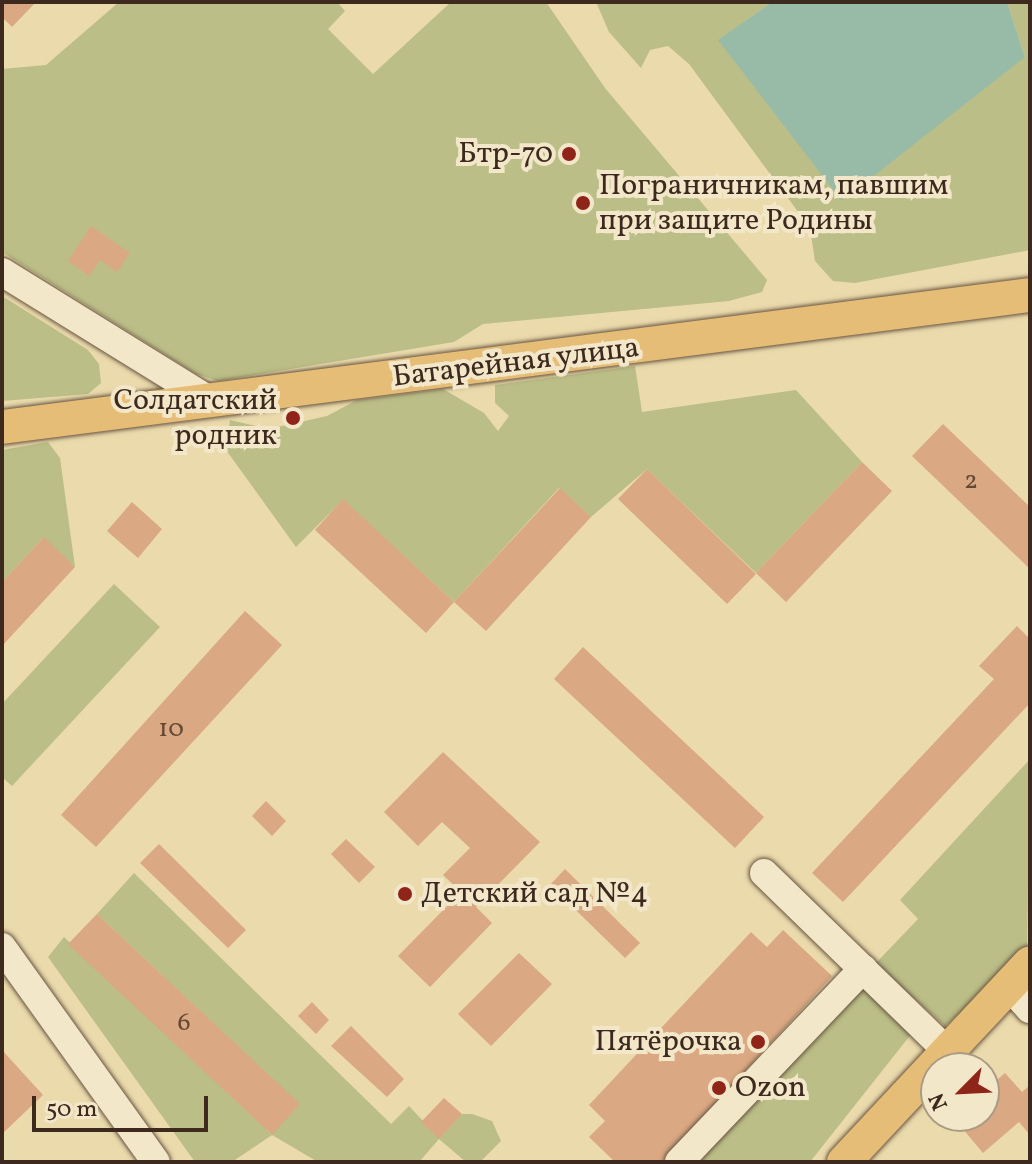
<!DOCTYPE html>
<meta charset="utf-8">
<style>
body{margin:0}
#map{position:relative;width:1032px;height:1164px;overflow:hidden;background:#ebdaac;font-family:Vollkorn,serif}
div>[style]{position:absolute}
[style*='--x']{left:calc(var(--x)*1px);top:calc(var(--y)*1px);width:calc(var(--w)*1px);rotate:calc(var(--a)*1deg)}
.green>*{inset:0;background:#bbbe87}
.water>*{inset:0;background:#98bba8}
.building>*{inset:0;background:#daa882}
.roads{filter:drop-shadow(0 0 2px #685541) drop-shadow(0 0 2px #685541)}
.minor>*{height:28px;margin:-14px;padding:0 14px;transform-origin:14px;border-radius:14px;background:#f2e7c9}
.major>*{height:34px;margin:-17px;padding:0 17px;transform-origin:17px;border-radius:17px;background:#e6bd76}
.dots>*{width:22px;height:22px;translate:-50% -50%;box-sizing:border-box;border:4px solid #f2e7c9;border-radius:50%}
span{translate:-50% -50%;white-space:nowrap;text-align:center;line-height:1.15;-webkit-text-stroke:8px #f2e7c9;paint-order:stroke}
.number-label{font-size:26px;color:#644936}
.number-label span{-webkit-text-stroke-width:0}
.poi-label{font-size:30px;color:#3d291d}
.right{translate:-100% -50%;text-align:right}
.left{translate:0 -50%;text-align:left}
.street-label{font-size:30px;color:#3d291d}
.frame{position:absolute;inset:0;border:4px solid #3d291d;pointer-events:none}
.north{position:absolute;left:920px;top:1052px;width:80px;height:80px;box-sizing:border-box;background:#f2e7c9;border:2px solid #aa9b84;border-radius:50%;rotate:246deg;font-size:22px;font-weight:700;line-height:32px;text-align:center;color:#3d291d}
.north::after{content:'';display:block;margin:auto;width:28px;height:36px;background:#8f2418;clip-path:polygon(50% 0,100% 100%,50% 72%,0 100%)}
.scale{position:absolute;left:32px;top:1096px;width:176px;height:36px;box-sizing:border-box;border:4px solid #3d291d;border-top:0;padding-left:10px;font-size:24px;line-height:28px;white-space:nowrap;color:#3d291d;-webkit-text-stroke:6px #f2e7c9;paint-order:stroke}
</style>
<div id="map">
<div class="green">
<i style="clip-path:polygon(119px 2px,337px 2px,345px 11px,328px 29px,373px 74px,451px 2px,546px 2px,605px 88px,767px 280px,762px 292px,729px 301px,483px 324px,454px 342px,218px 381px,196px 374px,2px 252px,2px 69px,46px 65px)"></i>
<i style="clip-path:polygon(596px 2px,772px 2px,719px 40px,1025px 57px,1007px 2px,1030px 2px,1030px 250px,855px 283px,833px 281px,815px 261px,810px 228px,689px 64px,668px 46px,650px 50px,641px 68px,609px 32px)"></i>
<i style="clip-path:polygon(2px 296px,88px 350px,99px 364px,101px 383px,88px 394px,2px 401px)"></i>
<i style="clip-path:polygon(635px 366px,642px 412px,796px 390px,862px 462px,756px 573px,647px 469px,591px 517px,559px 488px,454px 602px,343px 500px,296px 547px,226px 450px,230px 420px,269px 429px,327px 416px,357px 400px,443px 389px,484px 413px,498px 431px,509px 416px,495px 403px,495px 385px)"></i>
<i style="clip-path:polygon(48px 442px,60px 458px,75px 567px,43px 538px,2px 582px,2px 450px)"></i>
<i style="clip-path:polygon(114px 584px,160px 627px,12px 786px,2px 777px,2px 704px)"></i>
<i style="clip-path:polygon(1030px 759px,1027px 952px,945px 1026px,875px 964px,918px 919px,900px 900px)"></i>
<i style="clip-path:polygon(134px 873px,391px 1124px,409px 1106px,439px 1138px,462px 1114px,472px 1114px,492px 1121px,501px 1141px,480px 1162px,466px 1162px,439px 1139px,419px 1162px,318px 1162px,272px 1135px,232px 1162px,195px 1162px,48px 957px,64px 937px,271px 1134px,299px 1104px,97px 914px)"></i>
<i style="clip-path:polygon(865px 979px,916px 1028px,810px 1162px,689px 1162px)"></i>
</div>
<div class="water">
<i style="clip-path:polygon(772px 2px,1007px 2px,1025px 57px,842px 201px,718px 40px)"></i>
</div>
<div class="building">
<i style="clip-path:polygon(2px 2px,36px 2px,12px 27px,2px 17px)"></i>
<i style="clip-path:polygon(91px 226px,130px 253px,117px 272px,100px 260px,89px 276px,68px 261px)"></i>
<i style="clip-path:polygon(943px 424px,1030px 507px,1030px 569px,912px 456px)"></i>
<i style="clip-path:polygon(862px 462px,892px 491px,786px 602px,756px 573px)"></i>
<i style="clip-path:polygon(647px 469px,756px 574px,727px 604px,618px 499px)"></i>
<i style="clip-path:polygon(560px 488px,591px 517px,486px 631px,454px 602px,426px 633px,315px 530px,343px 499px,454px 602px)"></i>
<i style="clip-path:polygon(132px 502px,162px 529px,138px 558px,107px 531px)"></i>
<i style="clip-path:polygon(44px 537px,75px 567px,2px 646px,2px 582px)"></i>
<i style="clip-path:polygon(245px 611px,282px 645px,96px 847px,61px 815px)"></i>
<i style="clip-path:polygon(1017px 626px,1030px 639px,1030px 703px,843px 902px,812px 873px,994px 679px,979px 666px)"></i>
<i style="clip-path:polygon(583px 647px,764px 817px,735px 848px,554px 679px)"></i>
<i style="clip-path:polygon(443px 752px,540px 842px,476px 907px,492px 923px,430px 987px,398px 956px,461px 892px,443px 875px,470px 848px,442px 822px,418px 846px,384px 812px)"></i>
<i style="clip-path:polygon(266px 801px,286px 821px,272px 836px,252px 816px)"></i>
<i style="clip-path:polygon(346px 839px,375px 867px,359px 883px,331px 854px)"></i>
<i style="clip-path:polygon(159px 844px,246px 930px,228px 948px,140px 863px)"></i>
<i style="clip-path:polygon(565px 869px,640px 943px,625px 958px,550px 885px)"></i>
<i style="clip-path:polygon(97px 914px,300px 1104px,272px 1135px,68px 944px)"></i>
<i style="clip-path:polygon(783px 930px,832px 976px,662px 1162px,615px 1162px,589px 1137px,605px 1121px,589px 1105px,751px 932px,767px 947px)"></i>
<i style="clip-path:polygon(519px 953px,552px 984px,491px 1046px,458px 1014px)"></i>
<i style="clip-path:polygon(312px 1002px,329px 1020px,316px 1034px,298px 1016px)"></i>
<i style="clip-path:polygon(351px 1026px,404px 1079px,387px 1097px,331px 1046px)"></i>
<i style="clip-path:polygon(2px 1050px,43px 1095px,2px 1134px)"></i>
<i style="clip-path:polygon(1005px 1073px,1022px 1092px,1030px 1085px,1030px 1135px,1019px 1122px,983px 1153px,952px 1116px,984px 1116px,984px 1091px)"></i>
<i style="clip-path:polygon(444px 1098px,462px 1114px,439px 1139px,421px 1122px)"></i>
</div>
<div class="roads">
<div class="minor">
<i style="--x:2;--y:272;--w:240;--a:31.7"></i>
<i style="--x:764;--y:873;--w:255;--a:44.2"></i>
<i style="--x:2;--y:947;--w:264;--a:54.4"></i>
<i style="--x:1009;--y:986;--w:31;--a:48"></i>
<i style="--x:679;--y:1162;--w:267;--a:-46.4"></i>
</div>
<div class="major">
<i style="--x:2;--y:427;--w:1036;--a:-7.32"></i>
<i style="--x:844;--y:1162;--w:272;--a:-46.9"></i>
</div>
</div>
<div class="dots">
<i style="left:569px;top:154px;background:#8f2418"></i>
<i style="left:583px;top:203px;background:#8f2418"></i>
<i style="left:293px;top:418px;background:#8f2418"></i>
<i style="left:405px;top:894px;background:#8f2418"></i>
<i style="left:758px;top:1042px;background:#8f2418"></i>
<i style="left:719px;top:1088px;background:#8f2418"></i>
</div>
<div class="number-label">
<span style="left:971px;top:482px">2</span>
<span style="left:171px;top:730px">10</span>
<span style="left:184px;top:1024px">6</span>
</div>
<div class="poi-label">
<span class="right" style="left:553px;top:154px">Бтр-70</span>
<span class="left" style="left:599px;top:203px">Пограничникам, павшим<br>при защите Родины</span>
<span class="right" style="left:277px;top:418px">Солдатский<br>родник</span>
<span class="left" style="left:421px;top:894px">Детский сад №4</span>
<span class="right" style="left:742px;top:1042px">Пятёрочка</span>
<span class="left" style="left:735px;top:1088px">Ozon</span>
</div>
<div class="street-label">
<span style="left:516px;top:363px;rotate:-7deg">Батарейная улица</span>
</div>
<div class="frame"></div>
<div class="north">N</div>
<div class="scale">50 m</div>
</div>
